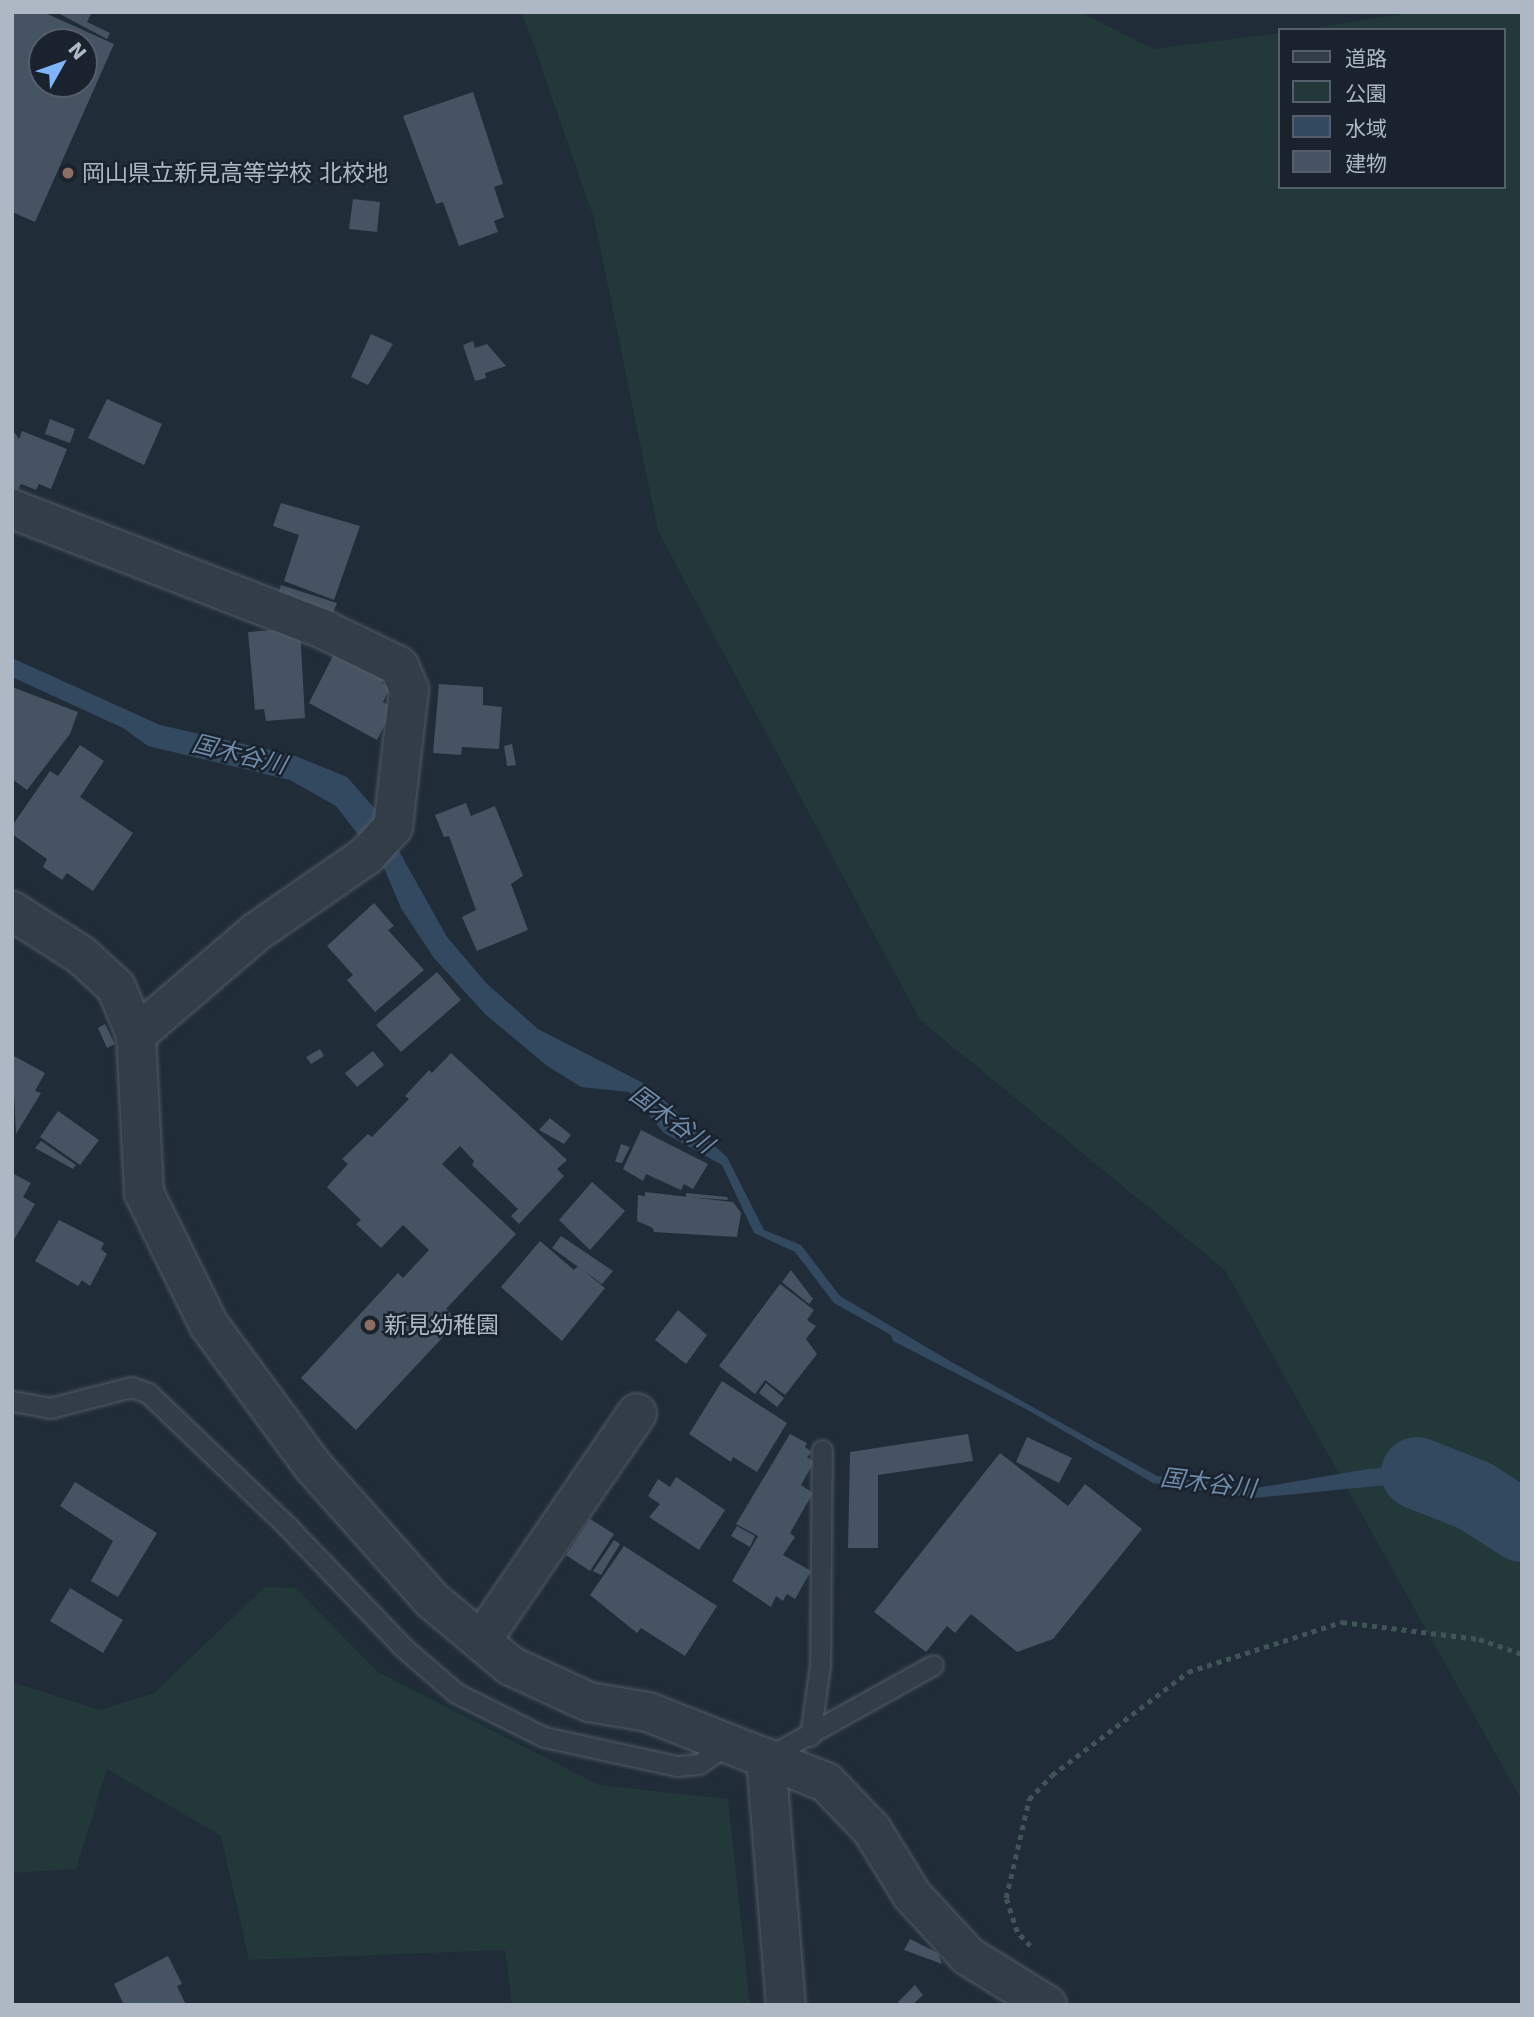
<!DOCTYPE html>
<meta charset="utf-8">
<style>
body{margin:0}
#map{position:relative;width:1534px;height:2017px;overflow:hidden;background:#202c38;font-family:"DejaVu Sans","Noto Sans JP",sans-serif}
div>[style]{position:absolute}
[style*='--x']{left:calc(var(--x)*1px);top:calc(var(--y)*1px);width:calc(var(--w)*1px);rotate:calc(var(--a)*1deg)}
.green>*{inset:0;background:#223839}
.water>*{inset:0;background:#334960}
.river>*{height:72px;margin:-36px;padding:0 36px;transform-origin:36px;border-radius:36px;background:#334960}
.building>*{inset:0;background:#465362}
.path>*{height:4.5px;margin-top:-2.25px;transform-origin:0;background:repeating-linear-gradient(90deg,#3f5556 0 5px,transparent 0 10px)}
.roads{filter:drop-shadow(0 0 2px #515b66) drop-shadow(0 0 2px #515b66)}
.service>*{height:19px;margin:-9.5px;padding:0 9.5px;transform-origin:9.5px;border-radius:9.5px;background:#333d48}
.minor>*{height:38px;margin:-19px;padding:0 19px;transform-origin:19px;border-radius:19px;background:#333d48}
.dots>*{width:19px;height:19px;translate:-50% -50%;box-sizing:border-box;border:4px solid #19222d;border-radius:50%}
span{translate:-50% -50%;white-space:nowrap;text-align:center;line-height:1.15;-webkit-text-stroke:5px #19222d;paint-order:stroke}
.poi-label{font-size:23px;color:#aeb8c5}
.left{translate:0 -50%;text-align:left}
.water-label{font-size:24px;color:#6e8baa;font-style:italic}
.frame{position:absolute;inset:0;border:14px solid #aeb8c5;pointer-events:none}
.legend{position:absolute;left:1278px;top:28px;width:228px;height:161px;box-sizing:border-box;background:#19222d;border:2px solid #555e6a;margin:0;padding:9px 12px;list-style:none;font-size:21px;color:#aeb8c5}
.legend li{display:flex;align-items:center;gap:14px;height:35px}
.legend b{width:35px;border:2px solid #555e6a}
.north{position:absolute;left:28px;top:28px;width:70px;height:70px;box-sizing:border-box;background:#19222d;border:2px solid #555e6a;border-radius:50%;rotate:50deg;font-size:19px;font-weight:700;line-height:28px;text-align:center;color:#aeb8c5}
.north::after{content:'';display:block;margin:auto;width:24px;height:32px;background:#7fb6f9;clip-path:polygon(50% 0,100% 100%,50% 72%,0 100%)}
</style>
<div id="map">
<div class="green">
<i style="clip-path:polygon(522px 12px,1080px 12px,1153px 49px,1280px 33px,1280px 187px,1504px 187px,1504px 30px,1301px 30px,1415px 12px,1522px 12px,1522px 1801px,1225px 1270px,920px 1020px,658px 531px,594px 218px)"></i>
<i style="clip-path:polygon(265px 1587px,296px 1588px,378px 1672px,599px 1785px,728px 1799px,750px 2005px,512px 2005px,505px 1950px,249px 1960px,221px 1836px,107px 1769px,76px 1869px,12px 1873px,12px 1682px,100px 1710px,154px 1693px)"></i>
</div>
<div class="water">
<i style="clip-path:polygon(12px 658px,160px 725px,293px 755px,347px 777px,376px 810px,447px 937px,487px 984px,538px 1029px,647px 1085px,727px 1157px,764px 1230px,801px 1245px,840px 1296px,948px 1360px,1157px 1476px,1256px 1488px,1368px 1469px,1433px 1465px,1513px 1499px,1501px 1529px,1416px 1488px,1397px 1484px,1254px 1498px,1153px 1483px,1026px 1409px,893px 1341px,891px 1335px,834px 1303px,795px 1252px,754px 1233px,722px 1165px,664px 1133px,629px 1092px,581px 1087px,546px 1065px,485px 1014px,434px 958px,401px 908px,384px 868px,336px 806px,290px 780px,148px 746px,123px 728px,12px 677px)"></i>
</div>
<div class="river">
<i style="--x:1417;--y:1473;--w:62;--a:21.6"></i>
<i style="--x:1475;--y:1496;--w:56;--a:32.6"></i>
</div>
<div class="building">
<i style="clip-path:polygon(evenodd,12px 12px,43px 12px,114px 44px,35px 222px,12px 212px,12px 12px,42px 42px,84px 42px,84px 84px,42px 84px,42px 42px)"></i>
<i style="clip-path:polygon(56px 12px,92px 12px,87px 22px,110px 33px,107px 39px)"></i>
<i style="clip-path:polygon(473px 92px,503px 184px,494px 187px,504px 217px,494px 221px,498px 232px,459px 246px,443px 202px,436px 204px,403px 116px)"></i>
<i style="clip-path:polygon(353px 199px,380px 202px,377px 232px,349px 229px)"></i>
<i style="clip-path:polygon(371px 334px,393px 344px,368px 385px,351px 377px)"></i>
<i style="clip-path:polygon(473px 341px,475px 348px,487px 344px,506px 366px,485px 373px,486px 378px,475px 381px,463px 345px)"></i>
<i style="clip-path:polygon(107px 399px,162px 424px,144px 465px,88px 438px)"></i>
<i style="clip-path:polygon(50px 419px,75px 429px,70px 443px,45px 434px)"></i>
<i style="clip-path:polygon(12px 429px,19px 439px,22px 431px,67px 449px,51px 489px,39px 484px,36px 490px,21px 484px,18px 490px,12px 487px)"></i>
<i style="clip-path:polygon(281px 503px,360px 526px,334px 600px,284px 581px,299px 535px,273px 526px)"></i>
<i style="clip-path:polygon(281px 585px,337px 603px,332px 615px,277px 596px)"></i>
<i style="clip-path:polygon(300px 628px,305px 718px,266px 721px,264px 709px,255px 710px,248px 632px)"></i>
<i style="clip-path:polygon(334px 654px,384px 679px,382px 683px,390px 687px,383px 702px,393px 708px,377px 740px,309px 703px)"></i>
<i style="clip-path:polygon(439px 684px,483px 687px,483px 705px,502px 707px,499px 749px,462px 747px,461px 755px,433px 753px)"></i>
<i style="clip-path:polygon(12px 687px,78px 712px,70px 734px,27px 790px,12px 779px)"></i>
<i style="clip-path:polygon(512px 744px,516px 765px,507px 766px,504px 746px)"></i>
<i style="clip-path:polygon(80px 745px,104px 761px,80px 797px,133px 833px,93px 891px,67px 873px,62px 880px,43px 867px,47px 859px,12px 834px,12px 826px,50px 771px,58px 776px)"></i>
<i style="clip-path:polygon(466px 803px,471px 816px,495px 806px,523px 876px,511px 884px,528px 930px,477px 951px,462px 917px,476px 910px,449px 836px,444px 837px,435px 815px)"></i>
<i style="clip-path:polygon(374px 903px,394px 926px,388px 930px,424px 970px,375px 1012px,347px 980px,353px 975px,327px 946px)"></i>
<i style="clip-path:polygon(437px 972px,461px 1000px,401px 1052px,376px 1025px)"></i>
<i style="clip-path:polygon(105px 1024px,115px 1044px,107px 1048px,98px 1028px)"></i>
<i style="clip-path:polygon(320px 1049px,324px 1056px,311px 1064px,306px 1057px)"></i>
<i style="clip-path:polygon(373px 1051px,384px 1065px,357px 1087px,345px 1073px)"></i>
<i style="clip-path:polygon(451px 1053px,567px 1160px,557px 1169px,564px 1176px,519px 1224px,511px 1216px,518px 1209px,472px 1165px,474px 1161px,460px 1146px,442px 1164px,516px 1234px,446px 1309px,458px 1321px,356px 1430px,301px 1378px,398px 1273px,403px 1278px,429px 1250px,403px 1225px,381px 1248px,356px 1224px,361px 1220px,327px 1187px,348px 1164px,342px 1159px,368px 1134px,372px 1137px,409px 1099px,405px 1096px,429px 1070px,432px 1073px)"></i>
<i style="clip-path:polygon(12px 1055px,45px 1073px,35px 1091px,41px 1093px,16px 1134px)"></i>
<i style="clip-path:polygon(58px 1111px,99px 1140px,80px 1165px,40px 1137px)"></i>
<i style="clip-path:polygon(550px 1118px,571px 1135px,564px 1144px,539px 1130px)"></i>
<i style="clip-path:polygon(641px 1130px,708px 1164px,693px 1189px,684px 1184px,681px 1190px,646px 1174px,643px 1181px,623px 1169px)"></i>
<i style="clip-path:polygon(41px 1141px,76px 1165px,73px 1169px,35px 1148px)"></i>
<i style="clip-path:polygon(621px 1144px,630px 1147px,622px 1163px,615px 1162px)"></i>
<i style="clip-path:polygon(12px 1173px,31px 1183px,23px 1197px,35px 1204px,12px 1243px)"></i>
<i style="clip-path:polygon(592px 1182px,625px 1211px,590px 1250px,559px 1220px)"></i>
<i style="clip-path:polygon(645px 1192px,733px 1202px,741px 1213px,737px 1237px,654px 1232px,653px 1228px,637px 1221px,638px 1195px,645px 1196px)"></i>
<i style="clip-path:polygon(686px 1193px,727px 1197px,728px 1200px,686px 1197px)"></i>
<i style="clip-path:polygon(59px 1220px,104px 1243px,101px 1249px,107px 1254px,90px 1286px,82px 1280px,78px 1286px,35px 1261px)"></i>
<i style="clip-path:polygon(561px 1236px,613px 1271px,602px 1284px,552px 1248px)"></i>
<i style="clip-path:polygon(540px 1241px,574px 1270px,578px 1266px,605px 1288px,562px 1341px,501px 1287px)"></i>
<i style="clip-path:polygon(791px 1270px,813px 1299px,809px 1304px,782px 1282px)"></i>
<i style="clip-path:polygon(780px 1284px,814px 1310px,807px 1320px,816px 1326px,806px 1339px,817px 1354px,785px 1395px,765px 1380px,755px 1394px,719px 1366px)"></i>
<i style="clip-path:polygon(678px 1310px,707px 1335px,686px 1364px,655px 1340px)"></i>
<i style="clip-path:polygon(722px 1381px,787px 1423px,757px 1472px,733px 1457px,731px 1462px,689px 1434px)"></i>
<i style="clip-path:polygon(766px 1383px,784px 1398px,777px 1407px,759px 1393px)"></i>
<i style="clip-path:polygon(790px 1434px,807px 1443px,805px 1447px,812px 1452px,807px 1457px,814px 1462px,801px 1485px,813px 1493px,790px 1533px,795px 1537px,783px 1555px,811px 1571px,795px 1599px,787px 1594px,783px 1601px,776px 1596px,771px 1607px,732px 1581px,758px 1536px,736px 1524px)"></i>
<i style="clip-path:polygon(968px 1434px,973px 1461px,878px 1475px,878px 1548px,848px 1548px,850px 1452px)"></i>
<i style="clip-path:polygon(1027px 1437px,1072px 1458px,1059px 1483px,1016px 1462px)"></i>
<i style="clip-path:polygon(1000px 1453px,1068px 1506px,1085px 1484px,1142px 1529px,1053px 1639px,1017px 1652px,971px 1614px,955px 1633px,947px 1626px,926px 1652px,874px 1612px)"></i>
<i style="clip-path:polygon(676px 1477px,725px 1510px,699px 1550px,649px 1517px,660px 1504px,648px 1496px,658px 1479px,670px 1487px)"></i>
<i style="clip-path:polygon(75px 1482px,157px 1533px,118px 1597px,91px 1581px,113px 1541px,60px 1506px)"></i>
<i style="clip-path:polygon(590px 1519px,614px 1534px,590px 1571px,566px 1555px)"></i>
<i style="clip-path:polygon(737px 1526px,755px 1536px,750px 1547px,731px 1536px)"></i>
<i style="clip-path:polygon(614px 1540px,620px 1544px,601px 1575px,593px 1571px)"></i>
<i style="clip-path:polygon(624px 1546px,717px 1606px,685px 1656px,641px 1628px,637px 1633px,590px 1595px)"></i>
<i style="clip-path:polygon(70px 1588px,123px 1620px,103px 1653px,50px 1621px)"></i>
<i style="clip-path:polygon(910px 1939px,938px 1953px,942px 1964px,904px 1950px)"></i>
<i style="clip-path:polygon(168px 1956px,182px 1984px,177px 1986px,186px 2005px,124px 2005px,114px 1984px)"></i>
<i style="clip-path:polygon(915px 1985px,923px 1995px,912px 2005px,901px 2005px,898px 2002px)"></i>
</div>
<div class="path">
<i style="--x:1030;--y:1946;--w:19;--a:-133"></i>
<i style="--x:1017;--y:1932;--w:36;--a:-108"></i>
<i style="--x:1006;--y:1898;--w:102;--a:-76.9"></i>
<i style="--x:1029;--y:1799;--w:33;--a:-46"></i>
<i style="--x:1052;--y:1775;--w:171;--a:-37.1"></i>
<i style="--x:1188;--y:1672;--w:162;--a:-18"></i>
<i style="--x:1342;--y:1622;--w:138;--a:7.1"></i>
<i style="--x:1479;--y:1639;--w:46;--a:19.2"></i>
</div>
<div class="roads">
<div class="service">
<i style="--x:12;--y:1401;--w:39;--a:10"></i>
<i style="--x:50;--y:1408;--w:84;--a:-14.5"></i>
<i style="--x:131;--y:1387;--w:18;--a:19"></i>
<i style="--x:148;--y:1393;--w:194;--a:43.7"></i>
<i style="--x:288;--y:1527;--w:169;--a:46.2"></i>
<i style="--x:405;--y:1649;--w:67;--a:40.8"></i>
<i style="--x:456;--y:1693;--w:98;--a:26.6"></i>
<i style="--x:544;--y:1737;--w:136;--a:12.3"></i>
<i style="--x:677;--y:1766;--w:22;--a:-5"></i>
<i style="--x:699;--y:1764;--w:37;--a:-35"></i>
<i style="--x:810;--y:1736;--w:72;--a:-82"></i>
<i style="--x:820;--y:1665;--w:215;--a:-89.5"></i>
<i style="--x:766;--y:1758;--w:191;--a:-29.1"></i>
</div>
<div class="minor">
<i style="--x:12;--y:509;--w:336;--a:21.1"></i>
<i style="--x:325;--y:630;--w:82;--a:25.9"></i>
<i style="--x:399;--y:666;--w:25;--a:67"></i>
<i style="--x:409;--y:689;--w:139;--a:96.6"></i>
<i style="--x:393;--y:827;--w:40;--a:133"></i>
<i style="--x:366;--y:856;--w:135;--a:145.3"></i>
<i style="--x:255;--y:933;--w:157;--a:139.4"></i>
<i style="--x:12;--y:911;--w:82;--a:32.5"></i>
<i style="--x:81;--y:955;--w:47;--a:42.4"></i>
<i style="--x:116;--y:987;--w:52;--a:67.4"></i>
<i style="--x:136;--y:1035;--w:158;--a:87.1"></i>
<i style="--x:144;--y:1193;--w:147;--a:63.8"></i>
<i style="--x:209;--y:1325;--w:175;--a:53.6"></i>
<i style="--x:313;--y:1466;--w:179;--a:48.4"></i>
<i style="--x:432;--y:1600;--w:103;--a:39.9"></i>
<i style="--x:511;--y:1666;--w:86;--a:24.8"></i>
<i style="--x:589;--y:1702;--w:60;--a:9.6"></i>
<i style="--x:648;--y:1712;--w:191;--a:21.5"></i>
<i style="--x:826;--y:1782;--w:66;--a:46.2"></i>
<i style="--x:872;--y:1830;--w:76;--a:58.4"></i>
<i style="--x:912;--y:1895;--w:83;--a:47.4"></i>
<i style="--x:968;--y:1956;--w:93;--a:31.8"></i>
<i style="--x:481;--y:1641;--w:276;--a:-55.6"></i>
<i style="--x:766;--y:1758;--w:248;--a:85.4"></i>
</div>
</div>
<div class="dots">
<i style="left:68px;top:173px;background:#8d6e63"></i>
<i style="left:370px;top:1325px;background:#8d6e63"></i>
</div>
<div class="poi-label">
<span class="left" style="left:82px;top:173px">岡山県立新見高等学校 北校地</span>
<span class="left" style="left:384px;top:1325px">新見幼稚園</span>
</div>
<div class="water-label">
<span style="left:239px;top:755px;rotate:14deg">国木谷川</span>
<span style="left:671px;top:1120px;rotate:36deg">国木谷川</span>
<span style="left:1208px;top:1484px;rotate:7deg">国木谷川</span>
</div>
<div class="frame"></div>
<ul class="legend">
<li><b style="height:9px;background:#333d48"></b>道路</li>
<li><b style="height:19px;background:#223839"></b>公園</li>
<li><b style="height:19px;background:#334960"></b>水域</li>
<li><b style="height:19px;background:#465362"></b>建物</li>
</ul>
<div class="north">N</div>
</div>
